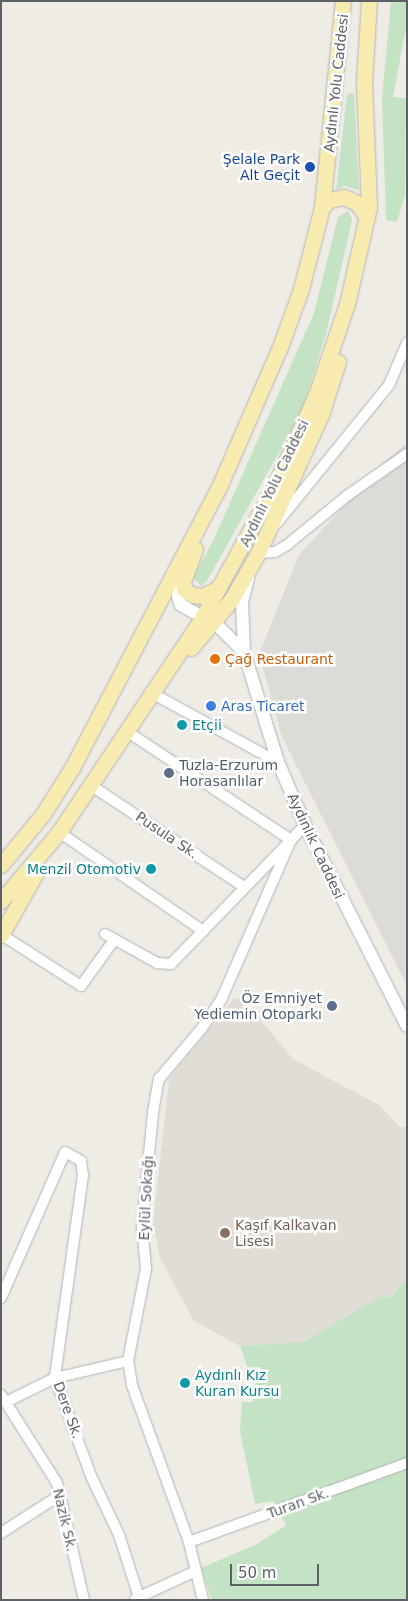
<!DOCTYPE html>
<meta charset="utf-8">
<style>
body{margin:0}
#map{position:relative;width:408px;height:1601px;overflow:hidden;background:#eeece5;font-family:"DejaVu Sans",sans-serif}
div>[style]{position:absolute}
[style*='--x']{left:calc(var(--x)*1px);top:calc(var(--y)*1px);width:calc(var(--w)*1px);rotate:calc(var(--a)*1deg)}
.industrial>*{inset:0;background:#dddbd7}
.education>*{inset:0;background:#e0ddd6}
.green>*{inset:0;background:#c4e3c4}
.roads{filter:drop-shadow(0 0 1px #b2b5b9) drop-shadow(0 0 1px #b2b5b9)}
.minor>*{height:10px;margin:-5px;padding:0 5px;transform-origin:5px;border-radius:5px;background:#fff}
.tertiary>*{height:12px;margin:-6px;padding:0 6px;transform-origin:6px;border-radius:6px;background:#fff}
.primary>*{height:15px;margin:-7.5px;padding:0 7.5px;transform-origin:7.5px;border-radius:7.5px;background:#f8ebb0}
.dots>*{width:14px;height:14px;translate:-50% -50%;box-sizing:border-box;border:2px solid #fff;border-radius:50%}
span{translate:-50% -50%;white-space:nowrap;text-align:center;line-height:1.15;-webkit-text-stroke:5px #fff;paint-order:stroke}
.street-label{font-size:14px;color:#5d6064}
.transit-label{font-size:14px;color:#164399}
.right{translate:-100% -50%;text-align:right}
.food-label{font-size:14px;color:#c56008}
.left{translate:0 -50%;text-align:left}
.shop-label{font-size:14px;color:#366cbe}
.culture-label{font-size:14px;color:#0d838f}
.service-label{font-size:14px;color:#4e5e75}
.education-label{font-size:14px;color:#785e54}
.frame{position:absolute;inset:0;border:2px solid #5d6064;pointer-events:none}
.scale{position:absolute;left:230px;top:1564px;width:89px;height:22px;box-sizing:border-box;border:2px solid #5d6064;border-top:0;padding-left:6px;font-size:15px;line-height:18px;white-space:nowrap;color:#5d6064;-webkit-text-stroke:4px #fff;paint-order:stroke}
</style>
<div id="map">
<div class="industrial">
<i style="clip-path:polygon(407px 443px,407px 986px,282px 737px,259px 654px,299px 555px,385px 461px)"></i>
</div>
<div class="education">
<i style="clip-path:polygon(242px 998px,293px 1059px,379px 1105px,400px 1127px,407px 1127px,407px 1279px,388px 1299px,383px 1296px,304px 1342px,240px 1346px,194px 1321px,160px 1258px,153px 1223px,169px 1079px,233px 999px)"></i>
</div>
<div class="green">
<i style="clip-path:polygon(391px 1px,407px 1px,407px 22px,393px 97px,406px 98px,405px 195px,397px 222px,386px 220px,382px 99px)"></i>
<i style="clip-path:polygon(354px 93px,359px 190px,344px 186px,336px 190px,347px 94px)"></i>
<i style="clip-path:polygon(348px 211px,352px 219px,350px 230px,326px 334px,302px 411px,207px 581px,201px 586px,193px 577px,214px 539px,314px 313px,338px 217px)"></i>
<i style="clip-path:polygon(407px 1279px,407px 1600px,212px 1600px,201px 1568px,255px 1545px,286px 1525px,273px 1501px,255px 1504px,240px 1431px,242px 1402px,253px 1402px,251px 1377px,240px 1346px,304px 1342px,383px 1295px,389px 1299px)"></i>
</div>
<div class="roads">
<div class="minor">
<i style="--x:276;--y:524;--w:179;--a:-50.9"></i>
<i style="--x:389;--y:385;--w:46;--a:-66.8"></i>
<i style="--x:258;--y:553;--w:17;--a:-3"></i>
<i style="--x:275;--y:552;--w:14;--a:-30"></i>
<i style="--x:287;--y:545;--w:79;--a:-39.3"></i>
<i style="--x:348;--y:495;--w:72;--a:-34.8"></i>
<i style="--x:150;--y:692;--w:146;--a:28.7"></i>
<i style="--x:89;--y:784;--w:186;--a:33.6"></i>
<i style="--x:59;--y:832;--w:175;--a:34.5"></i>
<i style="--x:105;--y:934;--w:60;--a:29.1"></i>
<i style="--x:157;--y:963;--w:14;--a:4"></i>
<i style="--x:171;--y:964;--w:173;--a:-45.9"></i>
<i style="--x:291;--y:840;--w:199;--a:-146.5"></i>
<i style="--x:2;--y:935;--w:94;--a:32.8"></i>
<i style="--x:81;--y:986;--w:57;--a:-54.3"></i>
<i style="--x:1;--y:1298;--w:159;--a:-66.3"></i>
<i style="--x:65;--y:1152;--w:18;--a:29"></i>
<i style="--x:81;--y:1161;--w:14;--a:82"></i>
<i style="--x:83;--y:1175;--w:205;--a:97.9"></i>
<i style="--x:55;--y:1378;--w:104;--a:69.8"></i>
<i style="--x:91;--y:1476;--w:65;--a:64.6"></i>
<i style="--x:119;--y:1535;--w:68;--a:72.1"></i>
<i style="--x:1;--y:1395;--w:104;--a:57.5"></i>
<i style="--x:57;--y:1483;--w:120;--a:77"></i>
<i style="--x:6;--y:1402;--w:55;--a:-26.1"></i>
<i style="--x:55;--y:1378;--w:75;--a:-13.1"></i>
<i style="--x:1;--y:1533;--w:70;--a:-32.8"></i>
<i style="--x:189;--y:1542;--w:232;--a:-19.9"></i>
<i style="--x:135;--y:1599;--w:67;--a:-24.7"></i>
<i style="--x:203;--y:1600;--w:60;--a:-103.6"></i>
<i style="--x:189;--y:1542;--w:167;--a:-110"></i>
<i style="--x:132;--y:1385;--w:24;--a:-99"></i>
<i style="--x:128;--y:1361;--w:95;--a:-79"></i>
<i style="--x:146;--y:1268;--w:41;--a:-95.6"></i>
<i style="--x:142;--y:1227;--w:116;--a:-84.5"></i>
<i style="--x:153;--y:1112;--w:34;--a:-80"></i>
<i style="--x:159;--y:1079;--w:67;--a:-49.9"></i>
<i style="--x:202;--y:1028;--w:34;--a:-56"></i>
<i style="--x:221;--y:1000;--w:175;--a:-66.4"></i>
<i style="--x:291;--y:840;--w:21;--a:-47"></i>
</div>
<div class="tertiary">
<i style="--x:183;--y:582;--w:15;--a:110"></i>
<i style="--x:178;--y:596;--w:9;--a:72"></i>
<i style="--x:181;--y:605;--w:43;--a:29.6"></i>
<i style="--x:218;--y:626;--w:37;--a:45"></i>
<i style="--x:244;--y:652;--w:115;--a:72.8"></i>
<i style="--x:278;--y:762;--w:69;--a:66.8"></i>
<i style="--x:305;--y:825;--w:225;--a:63.1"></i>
<i style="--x:244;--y:652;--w:50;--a:-92.3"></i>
<i style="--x:242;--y:602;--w:25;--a:-76"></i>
</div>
<div class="primary">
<i style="--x:322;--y:207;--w:10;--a:-45"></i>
<i style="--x:329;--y:200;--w:15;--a:-11"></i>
<i style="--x:344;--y:197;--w:14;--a:25"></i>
<i style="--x:357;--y:203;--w:18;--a:56"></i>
<i style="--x:195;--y:549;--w:35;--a:110"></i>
<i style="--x:183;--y:582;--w:7;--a:82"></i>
<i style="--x:184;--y:589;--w:10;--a:37"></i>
<i style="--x:192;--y:595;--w:11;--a:5"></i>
<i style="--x:203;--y:596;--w:18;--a:-27"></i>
<i style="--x:191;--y:648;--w:62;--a:-50.2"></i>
<i style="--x:231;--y:600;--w:54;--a:-60.1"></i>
<i style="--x:258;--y:553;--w:152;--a:-65.5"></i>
<i style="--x:321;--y:415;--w:56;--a:-72.2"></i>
<i style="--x:1;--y:865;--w:66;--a:-50.5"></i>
<i style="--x:43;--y:814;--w:54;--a:-57.8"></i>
<i style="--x:72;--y:768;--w:317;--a:-62.4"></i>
<i style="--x:219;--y:487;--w:153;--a:-66.5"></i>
<i style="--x:280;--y:347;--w:62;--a:-70.1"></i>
<i style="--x:301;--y:289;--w:85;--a:-75.6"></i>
<i style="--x:322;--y:207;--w:207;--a:-84.2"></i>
<i style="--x:1;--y:901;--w:90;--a:-50"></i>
<i style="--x:59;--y:832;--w:257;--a:-56.2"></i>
<i style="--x:202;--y:618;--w:149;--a:-61.2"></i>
<i style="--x:274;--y:487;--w:101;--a:-65.5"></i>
<i style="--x:316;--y:395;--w:96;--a:-71.2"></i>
<i style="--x:347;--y:304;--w:99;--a:-77.2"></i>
<i style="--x:369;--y:207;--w:125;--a:-92.3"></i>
<i style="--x:364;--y:82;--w:81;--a:-86.5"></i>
<i style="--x:1;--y:935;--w:76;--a:-60.7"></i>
</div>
</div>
<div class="dots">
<i style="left:310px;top:167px;background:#1a4fb4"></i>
<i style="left:215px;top:659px;background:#e8710a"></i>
<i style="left:211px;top:706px;background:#3f7fe0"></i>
<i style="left:182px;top:725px;background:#0f9aa8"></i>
<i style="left:169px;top:773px;background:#5c6f8a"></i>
<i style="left:151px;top:869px;background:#0f9aa8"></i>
<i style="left:332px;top:1006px;background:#5c6f8a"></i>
<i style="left:225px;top:1233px;background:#8d6e63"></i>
<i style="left:185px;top:1383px;background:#0f9aa8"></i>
</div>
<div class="street-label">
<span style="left:336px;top:83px;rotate:-84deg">Aydınlı Yolu Caddesi</span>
<span style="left:274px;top:483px;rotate:-64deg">Aydınlı Yolu Caddesi</span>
<span style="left:167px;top:835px;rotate:34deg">Pusula Sk.</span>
<span style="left:316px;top:846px;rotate:65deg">Aydınlık Caddesi</span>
<span style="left:146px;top:1198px;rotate:-87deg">Eylül Sokağı</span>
<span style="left:68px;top:1410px;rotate:70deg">Dere Sk.</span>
<span style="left:298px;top:1503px;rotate:-20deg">Turan Sk.</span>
<span style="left:65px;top:1520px;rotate:77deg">Nazik Sk.</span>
</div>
<div class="transit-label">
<span class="right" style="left:300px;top:167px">Şelale Park<br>Alt Geçit</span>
</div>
<div class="food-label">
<span class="left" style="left:225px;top:659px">Çağ Restaurant</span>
</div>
<div class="shop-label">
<span class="left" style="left:221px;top:706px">Aras Ticaret</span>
</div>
<div class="culture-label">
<span class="left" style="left:192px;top:725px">Etçii</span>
<span class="right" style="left:141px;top:869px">Menzil Otomotiv</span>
<span class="left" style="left:195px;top:1383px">Aydınlı Kız<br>Kuran Kursu</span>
</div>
<div class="service-label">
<span class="left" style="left:179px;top:773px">Tuzla-Erzurum<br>Horasanlılar</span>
<span class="right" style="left:322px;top:1006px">Öz Emniyet<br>Yediemin Otoparkı</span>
</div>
<div class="education-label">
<span class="left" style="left:235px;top:1233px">Kaşıf Kalkavan<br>Lisesi</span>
</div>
<div class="frame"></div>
<div class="scale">50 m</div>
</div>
